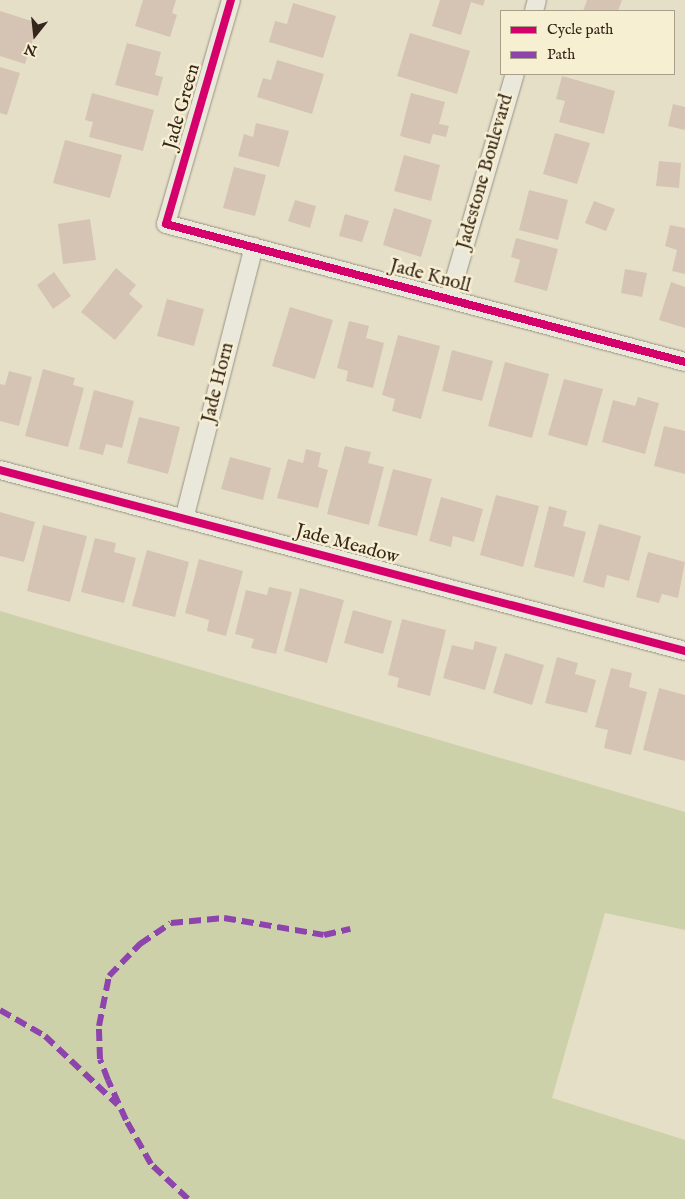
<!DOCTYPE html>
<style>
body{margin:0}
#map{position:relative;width:685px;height:1199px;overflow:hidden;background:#e6dfc7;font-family:"IM FELL English",serif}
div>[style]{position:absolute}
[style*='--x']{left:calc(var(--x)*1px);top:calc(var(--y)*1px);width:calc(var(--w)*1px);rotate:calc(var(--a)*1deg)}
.green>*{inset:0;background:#cdd1aa}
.building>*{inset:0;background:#d5c4b4}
.roads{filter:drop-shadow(0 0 1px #989384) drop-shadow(0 0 1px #989384)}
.minor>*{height:18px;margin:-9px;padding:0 9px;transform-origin:9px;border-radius:9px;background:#eae7db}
.quiet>*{height:6px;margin-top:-3px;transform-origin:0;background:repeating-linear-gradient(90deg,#8e44ad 0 12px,transparent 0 18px)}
.cycleway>*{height:8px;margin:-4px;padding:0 4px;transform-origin:4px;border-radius:4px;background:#d6006c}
span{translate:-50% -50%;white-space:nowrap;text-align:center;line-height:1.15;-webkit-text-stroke:5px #f7efd2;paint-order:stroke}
.street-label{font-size:19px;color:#35251a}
.legend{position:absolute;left:500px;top:10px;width:175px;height:65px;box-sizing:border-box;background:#f7efd2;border:1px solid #a99e88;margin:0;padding:6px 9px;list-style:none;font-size:15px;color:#35251a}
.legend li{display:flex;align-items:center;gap:10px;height:25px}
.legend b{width:25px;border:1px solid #a99e88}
.north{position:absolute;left:10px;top:10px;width:50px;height:50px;-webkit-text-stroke:4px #f7efd2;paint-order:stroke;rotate:196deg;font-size:14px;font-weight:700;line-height:20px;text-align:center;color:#35251a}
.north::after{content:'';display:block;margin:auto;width:18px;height:22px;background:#35251a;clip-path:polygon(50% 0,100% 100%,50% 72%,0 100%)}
</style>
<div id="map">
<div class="green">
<i style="clip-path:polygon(0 611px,685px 812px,685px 930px,605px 913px,552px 1098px,685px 1140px,685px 1199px,0 1199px)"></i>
</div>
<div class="building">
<i style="clip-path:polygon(143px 0,176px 0,172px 13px,177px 15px,170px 37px,135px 26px)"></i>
<i style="clip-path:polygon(440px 0,485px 0,483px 6px,471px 2px,461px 35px,432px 26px)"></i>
<i style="clip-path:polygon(587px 0,622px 0,618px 11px,583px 11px)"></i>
<i style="clip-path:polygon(293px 3px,336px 16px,323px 58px,269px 42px,275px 21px,287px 24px)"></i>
<i style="clip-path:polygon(0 11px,38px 23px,25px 64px,0 56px)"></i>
<i style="clip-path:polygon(410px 33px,470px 51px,457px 94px,397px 76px)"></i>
<i style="clip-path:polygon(127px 43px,161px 52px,155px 75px,163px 77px,158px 96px,115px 85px)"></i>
<i style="clip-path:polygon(277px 60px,324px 74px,312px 114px,257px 97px,263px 78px,271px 80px)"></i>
<i style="clip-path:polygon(0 67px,20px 73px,7px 115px,0 113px)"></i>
<i style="clip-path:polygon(562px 76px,615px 91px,604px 134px,559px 122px,565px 101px,556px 99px)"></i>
<i style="clip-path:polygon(92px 93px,154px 110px,143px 151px,89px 137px,93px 122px,85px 120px)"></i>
<i style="clip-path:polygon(411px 93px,445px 102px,439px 124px,449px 126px,446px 137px,433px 134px,430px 144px,400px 136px)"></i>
<i style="clip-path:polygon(673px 104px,685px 107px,685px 130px,668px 126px)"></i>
<i style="clip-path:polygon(256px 123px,289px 131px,279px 167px,238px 156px,244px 134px,253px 137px)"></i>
<i style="clip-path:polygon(555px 133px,590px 143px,577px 184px,543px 174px)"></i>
<i style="clip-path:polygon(65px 140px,122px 155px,110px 198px,53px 183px)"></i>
<i style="clip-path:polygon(404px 155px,440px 165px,431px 201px,394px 191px)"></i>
<i style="clip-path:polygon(659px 161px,681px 163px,679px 188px,656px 186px)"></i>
<i style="clip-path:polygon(234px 167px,266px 175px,255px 216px,223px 208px)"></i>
<i style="clip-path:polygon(529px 190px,568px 200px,558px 240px,519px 230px)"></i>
<i style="clip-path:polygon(295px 200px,316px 206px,310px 228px,288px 221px)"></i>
<i style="clip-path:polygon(594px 201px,615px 209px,606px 231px,585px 223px)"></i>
<i style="clip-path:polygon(394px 208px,432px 220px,421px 257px,383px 245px)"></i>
<i style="clip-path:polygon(345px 214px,369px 221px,362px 242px,339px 236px)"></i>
<i style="clip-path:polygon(90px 219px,96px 260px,63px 264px,58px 224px)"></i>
<i style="clip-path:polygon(670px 225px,685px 228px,685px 274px,672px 271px,677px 250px,665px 246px)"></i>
<i style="clip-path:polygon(516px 238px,558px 249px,547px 291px,514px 282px,520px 260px,511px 257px)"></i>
<i style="clip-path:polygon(116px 268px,136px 285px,129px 294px,143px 306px,115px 340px,81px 312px)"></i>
<i style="clip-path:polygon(625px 269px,647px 273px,642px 297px,621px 293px)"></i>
<i style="clip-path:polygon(54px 272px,71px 296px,53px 309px,37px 285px)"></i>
<i style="clip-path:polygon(671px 282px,685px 287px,685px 328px,659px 320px)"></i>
<i style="clip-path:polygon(167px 299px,204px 309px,194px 346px,157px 336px)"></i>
<i style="clip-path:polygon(290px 307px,333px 320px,315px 379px,272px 366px)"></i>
<i style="clip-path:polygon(349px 321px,369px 326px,366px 338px,384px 343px,373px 388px,346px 381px,348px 371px,337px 368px)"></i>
<i style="clip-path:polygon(398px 335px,440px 346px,421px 419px,392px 411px,395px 399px,382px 395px)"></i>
<i style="clip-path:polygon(452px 350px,493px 361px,482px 401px,442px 391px)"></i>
<i style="clip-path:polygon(505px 362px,549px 374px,532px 438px,488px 426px)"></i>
<i style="clip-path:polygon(43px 369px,75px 378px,73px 385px,84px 388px,68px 447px,25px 436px)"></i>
<i style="clip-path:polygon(9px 371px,32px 377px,19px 426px,0 421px,0 384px,5px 385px)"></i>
<i style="clip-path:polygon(564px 379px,603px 389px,587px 446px,548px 435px)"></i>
<i style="clip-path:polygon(94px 390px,134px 401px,122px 448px,106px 444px,103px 455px,79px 449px)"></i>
<i style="clip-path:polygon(638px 397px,659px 403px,645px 454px,602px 442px,613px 400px,635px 406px)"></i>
<i style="clip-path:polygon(139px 417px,180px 427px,168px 474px,127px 463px)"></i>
<i style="clip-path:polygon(664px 426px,685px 431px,685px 474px,654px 466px)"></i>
<i style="clip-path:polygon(345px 446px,371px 452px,368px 463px,384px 467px,369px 525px,327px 514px)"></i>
<i style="clip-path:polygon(306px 449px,321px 453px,318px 467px,328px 470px,318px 508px,277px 498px,288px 459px,303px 463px)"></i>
<i style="clip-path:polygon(230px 457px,271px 468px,263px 500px,221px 489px)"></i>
<i style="clip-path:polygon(393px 469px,432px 479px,417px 536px,378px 526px)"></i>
<i style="clip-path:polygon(496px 495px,539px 506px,523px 567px,480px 555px)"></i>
<i style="clip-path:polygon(441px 497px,483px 509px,474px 542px,453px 536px,451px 547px,429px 541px)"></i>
<i style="clip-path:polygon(549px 506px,567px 511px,563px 526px,586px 532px,574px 577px,534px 567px)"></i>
<i style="clip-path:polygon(0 512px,35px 522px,24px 562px,0 556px)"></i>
<i style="clip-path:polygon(599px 524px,641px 536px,629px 581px,607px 575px,604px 588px,583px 582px)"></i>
<i style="clip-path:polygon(43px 525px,87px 536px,70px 602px,27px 591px)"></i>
<i style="clip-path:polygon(95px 538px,116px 543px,114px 552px,136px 558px,124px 603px,81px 592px)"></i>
<i style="clip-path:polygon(147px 550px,189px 562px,175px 617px,132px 606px)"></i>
<i style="clip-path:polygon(648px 552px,685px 562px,678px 598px,662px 594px,659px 603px,636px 597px)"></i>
<i style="clip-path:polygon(199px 559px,243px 571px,226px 636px,207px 631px,209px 620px,185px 613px)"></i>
<i style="clip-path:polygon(269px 587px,292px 592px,276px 654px,251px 648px,254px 639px,235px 634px,246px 590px,267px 595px)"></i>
<i style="clip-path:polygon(300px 588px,344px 600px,327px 663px,284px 651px)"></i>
<i style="clip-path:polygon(353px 610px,392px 621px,383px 654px,344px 643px)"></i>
<i style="clip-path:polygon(402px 619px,446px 630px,430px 696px,397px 687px,399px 678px,388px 675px)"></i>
<i style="clip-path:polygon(475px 641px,497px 647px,485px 690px,443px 678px,452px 645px,473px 650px)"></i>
<i style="clip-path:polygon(505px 653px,544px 665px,532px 705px,493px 693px)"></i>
<i style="clip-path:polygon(557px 657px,578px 663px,575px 674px,596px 680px,587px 713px,545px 703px)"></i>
<i style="clip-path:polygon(611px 668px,632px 673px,629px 687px,647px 692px,631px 755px,604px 748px,608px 730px,595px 727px)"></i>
<i style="clip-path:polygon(659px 688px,685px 695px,685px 761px,643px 750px)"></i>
</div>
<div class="roads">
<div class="minor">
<i style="--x:231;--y:0;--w:233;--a:106.2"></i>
<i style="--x:166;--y:224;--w:537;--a:14.89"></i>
<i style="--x:534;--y:11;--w:11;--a:-75"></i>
<i style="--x:449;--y:299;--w:234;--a:-73.7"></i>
<i style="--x:0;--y:470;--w:709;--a:14.8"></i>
<i style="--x:184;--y:519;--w:281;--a:-75.6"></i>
</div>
</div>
<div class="quiet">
<i style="--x:0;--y:1010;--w:52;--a:30"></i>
<i style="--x:45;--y:1036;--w:100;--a:43.4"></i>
<i style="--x:188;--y:1199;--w:51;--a:-136.6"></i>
<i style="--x:151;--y:1164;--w:51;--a:-119.6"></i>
<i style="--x:126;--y:1120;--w:44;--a:-114.2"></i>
<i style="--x:108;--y:1080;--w:22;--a:-111"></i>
<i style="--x:100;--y:1059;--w:33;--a:-92"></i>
<i style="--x:99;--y:1026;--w:51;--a:-78.7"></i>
<i style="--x:109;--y:976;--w:45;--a:-45.9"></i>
<i style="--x:140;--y:944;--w:37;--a:-34"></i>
<i style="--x:171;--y:923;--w:53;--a:-5.4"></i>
<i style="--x:224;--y:918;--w:101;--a:9.6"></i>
<i style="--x:324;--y:935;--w:27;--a:-13"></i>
</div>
<div class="cycleway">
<i style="--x:231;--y:0;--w:233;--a:106.2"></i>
<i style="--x:166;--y:224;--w:537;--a:14.89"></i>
<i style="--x:0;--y:470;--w:709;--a:14.8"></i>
</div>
<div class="street-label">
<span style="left:183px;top:107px;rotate:-74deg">Jade Green</span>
<span style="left:486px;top:172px;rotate:-74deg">Jadestone Boulevard</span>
<span style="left:430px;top:277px;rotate:15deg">Jade Knoll</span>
<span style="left:219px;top:383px;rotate:-76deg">Jade Horn</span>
<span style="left:347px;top:545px;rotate:15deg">Jade Meadow</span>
</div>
<ul class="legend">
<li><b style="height:6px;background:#d6006c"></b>Cycle path</li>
<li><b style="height:6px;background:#8e44ad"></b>Path</li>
</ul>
<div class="north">N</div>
</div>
